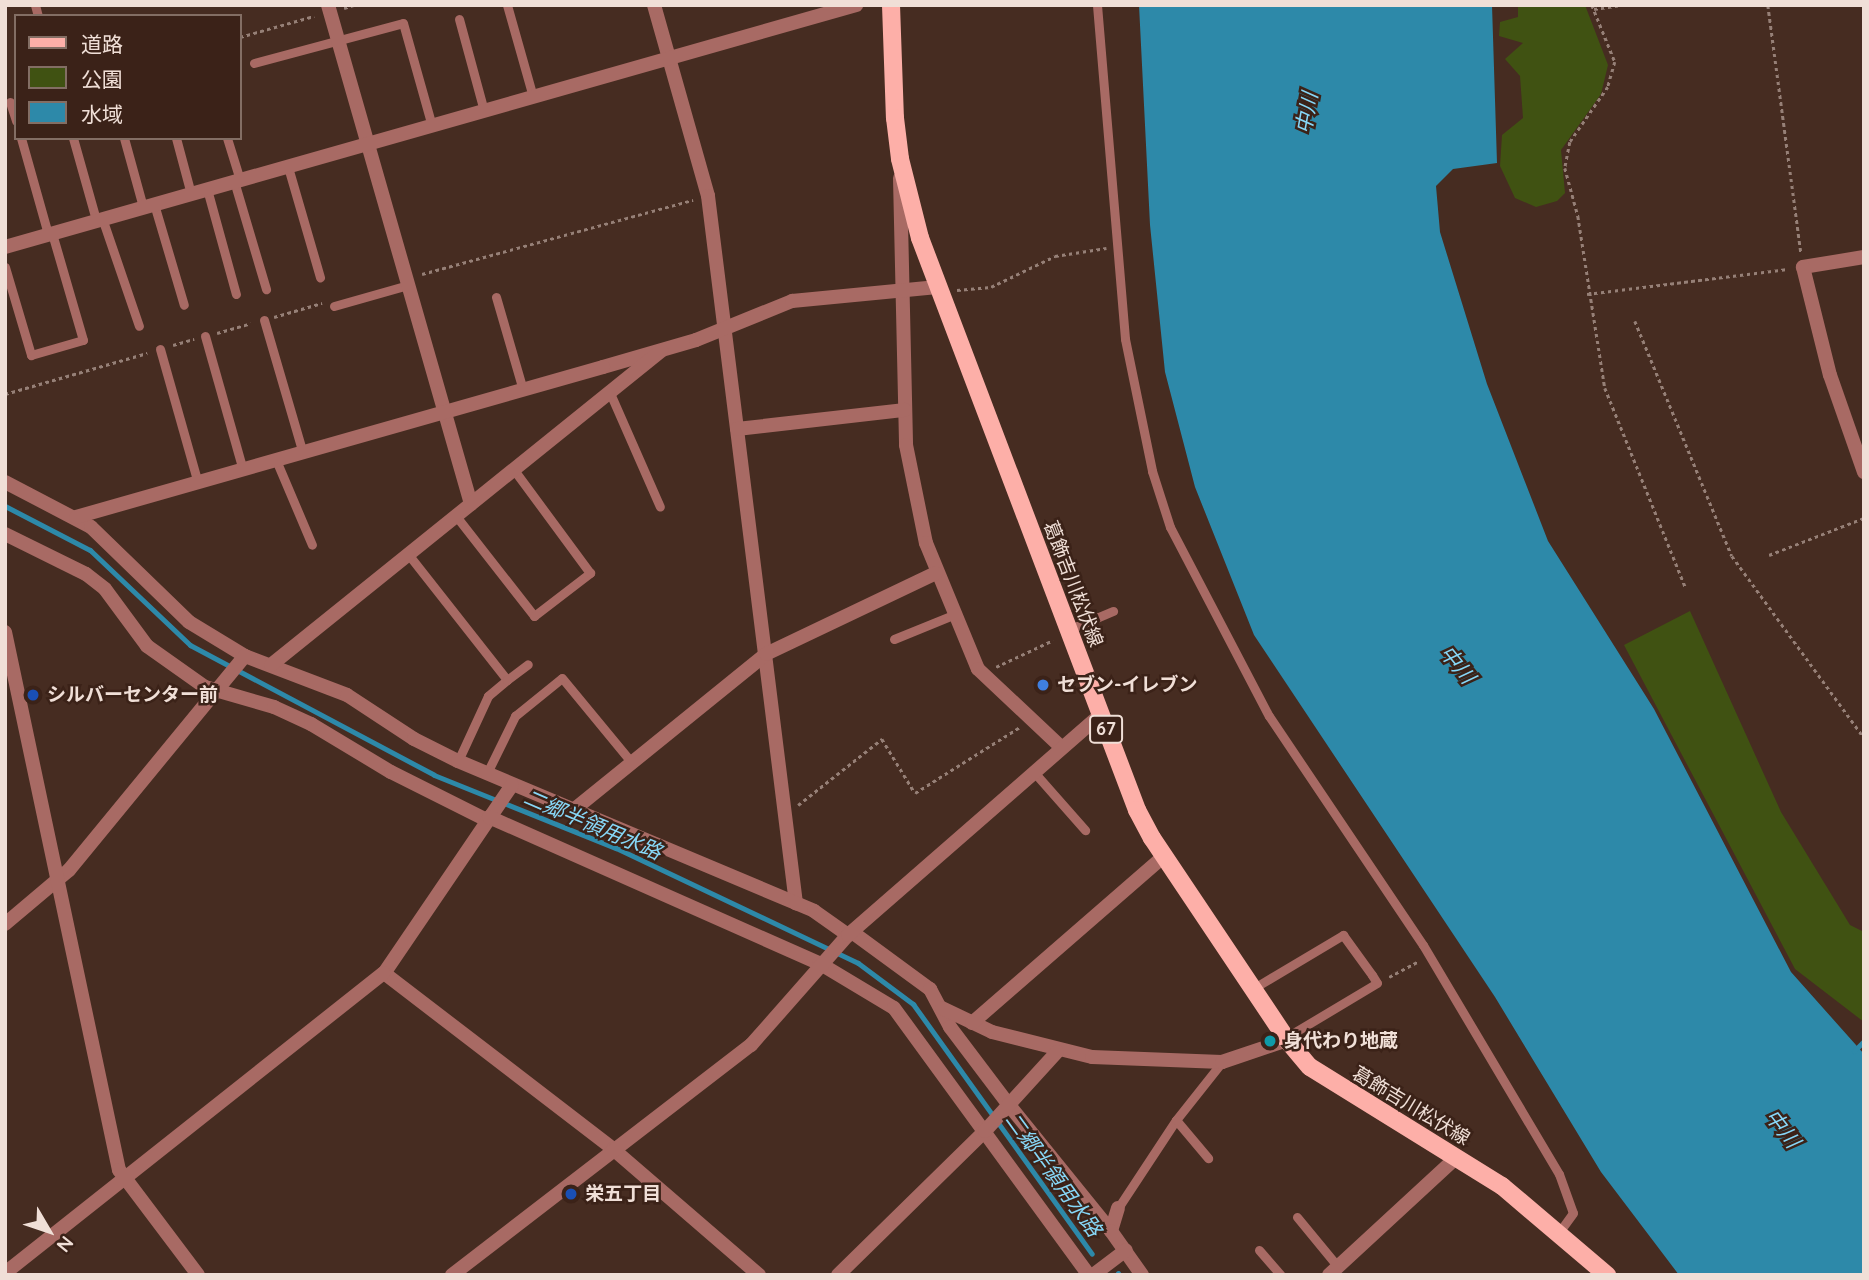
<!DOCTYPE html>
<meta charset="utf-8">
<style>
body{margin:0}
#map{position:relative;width:1869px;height:1280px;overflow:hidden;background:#462c21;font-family:Quicksand,"Noto Sans JP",sans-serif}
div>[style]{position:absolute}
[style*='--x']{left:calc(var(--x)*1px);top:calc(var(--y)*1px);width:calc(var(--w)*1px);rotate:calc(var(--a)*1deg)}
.green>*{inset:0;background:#405212}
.water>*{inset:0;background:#2d89a9}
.stream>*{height:5px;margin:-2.5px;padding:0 2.5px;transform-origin:2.5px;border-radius:2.5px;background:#2d89a9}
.path>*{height:2.5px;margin-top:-1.25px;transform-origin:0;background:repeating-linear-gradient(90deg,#968077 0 3.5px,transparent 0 7px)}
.service>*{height:9px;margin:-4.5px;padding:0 4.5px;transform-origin:4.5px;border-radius:4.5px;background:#a86a64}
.minor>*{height:14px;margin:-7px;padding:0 7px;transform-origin:7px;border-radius:7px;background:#a86a64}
.tertiary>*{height:14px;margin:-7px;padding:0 7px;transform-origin:7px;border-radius:7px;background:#a86a64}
.primary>*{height:18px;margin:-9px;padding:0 9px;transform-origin:9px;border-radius:9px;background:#fdafa8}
.dots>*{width:19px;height:19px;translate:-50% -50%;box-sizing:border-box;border:4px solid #3b2218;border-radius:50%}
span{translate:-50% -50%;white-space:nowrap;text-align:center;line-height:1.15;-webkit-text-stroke:5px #3b2218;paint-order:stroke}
.shield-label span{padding:2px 5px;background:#3b2218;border:2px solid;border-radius:5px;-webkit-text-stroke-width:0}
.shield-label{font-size:18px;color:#f0dfd7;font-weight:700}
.street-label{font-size:19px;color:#f0dfd7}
.poi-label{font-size:19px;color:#f0dfd7;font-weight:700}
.left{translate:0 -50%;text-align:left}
.water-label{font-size:21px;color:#87d7f7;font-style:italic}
.frame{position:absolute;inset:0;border:7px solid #f0dfd7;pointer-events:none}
.legend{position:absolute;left:14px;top:14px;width:228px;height:126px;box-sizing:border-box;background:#3b2218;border:2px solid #836e64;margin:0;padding:9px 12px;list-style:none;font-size:21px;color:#f0dfd7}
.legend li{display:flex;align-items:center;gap:14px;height:35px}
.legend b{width:35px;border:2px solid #836e64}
.north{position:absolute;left:14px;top:1196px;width:70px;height:70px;-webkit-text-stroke:5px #3b2218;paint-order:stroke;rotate:129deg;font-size:19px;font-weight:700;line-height:28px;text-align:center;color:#f0dfd7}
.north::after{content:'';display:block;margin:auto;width:24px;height:32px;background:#f0dfd7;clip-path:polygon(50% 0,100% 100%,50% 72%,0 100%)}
</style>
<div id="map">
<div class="green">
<i style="clip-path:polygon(1518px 5px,1585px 5px,1608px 65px,1601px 94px,1561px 150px,1565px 193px,1557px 201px,1536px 207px,1515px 198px,1500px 166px,1502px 135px,1523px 118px,1520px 76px,1505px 59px,1523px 43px,1499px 36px,1500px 22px,1518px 17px)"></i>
<i style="clip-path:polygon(1690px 611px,1781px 812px,1850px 925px,1864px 932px,1864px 1022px,1795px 969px,1624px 645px)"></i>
</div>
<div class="water">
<i style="clip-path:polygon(1139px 5px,1492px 5px,1497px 163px,1453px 169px,1436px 186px,1440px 232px,1487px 384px,1548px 541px,1654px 709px,1791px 972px,1864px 1054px,1864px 1275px,1679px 1275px,1601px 1172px,1495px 997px,1254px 635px,1195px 487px,1165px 372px,1150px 225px)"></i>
</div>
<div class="stream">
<i style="--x:5;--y:506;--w:96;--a:27.4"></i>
<i style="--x:90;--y:550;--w:138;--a:43.5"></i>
<i style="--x:190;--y:645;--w:276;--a:28"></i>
<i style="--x:434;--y:775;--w:196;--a:21.9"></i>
<i style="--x:616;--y:848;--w:268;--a:25.4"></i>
<i style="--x:858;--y:963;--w:69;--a:36.7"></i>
<i style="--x:913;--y:1004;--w:307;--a:54.4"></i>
<i style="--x:1854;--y:1051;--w:14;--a:-45"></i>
<i style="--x:1118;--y:1273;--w:2;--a:63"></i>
</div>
<div class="path">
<i style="--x:1592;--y:5;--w:61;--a:68"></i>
<i style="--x:1615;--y:62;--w:26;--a:106"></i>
<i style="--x:1608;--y:87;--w:67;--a:124.6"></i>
<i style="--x:1570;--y:142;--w:26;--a:101"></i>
<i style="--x:1565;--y:168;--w:50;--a:74.8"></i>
<i style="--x:1578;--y:216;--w:174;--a:81.1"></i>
<i style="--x:1605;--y:388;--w:216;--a:68"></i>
<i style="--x:1768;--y:5;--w:249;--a:82.4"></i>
<i style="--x:344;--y:8;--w:10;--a:-17"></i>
<i style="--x:1594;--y:9;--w:28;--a:-8"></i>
<i style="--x:240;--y:37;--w:77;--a:-15.8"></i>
<i style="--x:422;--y:274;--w:281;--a:-15.3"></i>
<i style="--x:957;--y:290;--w:34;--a:-5"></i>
<i style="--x:991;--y:287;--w:71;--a:-25.8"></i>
<i style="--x:1055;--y:256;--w:52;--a:-8.9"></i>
<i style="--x:1587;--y:294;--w:202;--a:-7.1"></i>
<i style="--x:274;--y:317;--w:50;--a:-16.3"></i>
<i style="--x:1635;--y:321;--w:254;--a:67.6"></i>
<i style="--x:1732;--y:556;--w:225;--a:54"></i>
<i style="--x:217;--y:333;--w:35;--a:-16"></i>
<i style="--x:173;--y:345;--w:22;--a:-16"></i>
<i style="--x:5;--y:394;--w:148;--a:-16.1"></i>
<i style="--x:1769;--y:555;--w:102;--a:-21.3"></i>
<i style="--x:996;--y:667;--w:63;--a:-25.3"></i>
<i style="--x:798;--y:805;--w:107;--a:-38.2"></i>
<i style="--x:882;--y:739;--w:63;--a:58.6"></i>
<i style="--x:915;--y:793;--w:124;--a:-32.2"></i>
<i style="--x:1389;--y:977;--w:32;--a:-28"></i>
</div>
<div class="service">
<i style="--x:35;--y:5;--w:11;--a:75"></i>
<i style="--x:507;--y:5;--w:96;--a:74.2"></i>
<i style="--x:1097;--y:5;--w:335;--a:85.2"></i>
<i style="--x:1125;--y:339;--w:135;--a:78.4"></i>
<i style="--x:1152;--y:471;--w:59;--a:72.2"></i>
<i style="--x:1170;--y:527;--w:213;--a:62.4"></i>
<i style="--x:1269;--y:716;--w:276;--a:56.1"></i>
<i style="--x:1423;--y:945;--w:266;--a:59.3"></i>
<i style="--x:1559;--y:1174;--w:41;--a:70.3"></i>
<i style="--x:1573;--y:1213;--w:22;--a:126"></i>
<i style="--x:459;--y:19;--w:95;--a:74.8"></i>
<i style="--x:254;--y:63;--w:154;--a:-15"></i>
<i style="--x:403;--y:23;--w:107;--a:74.3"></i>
<i style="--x:10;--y:102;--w:20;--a:72"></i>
<i style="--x:21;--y:138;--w:100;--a:74.3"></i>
<i style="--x:73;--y:138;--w:85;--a:74.3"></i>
<i style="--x:124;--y:138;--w:72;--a:74.6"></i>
<i style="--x:176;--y:138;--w:58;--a:75"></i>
<i style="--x:227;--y:138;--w:44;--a:72.8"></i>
<i style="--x:288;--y:167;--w:115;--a:73.8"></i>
<i style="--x:234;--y:181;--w:113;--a:73.5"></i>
<i style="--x:207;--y:189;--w:109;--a:74.6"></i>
<i style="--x:154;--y:204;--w:105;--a:73.5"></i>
<i style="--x:102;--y:218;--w:114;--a:71.1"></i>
<i style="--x:5;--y:267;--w:92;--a:73.5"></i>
<i style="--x:31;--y:355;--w:54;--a:-16.1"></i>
<i style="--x:83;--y:340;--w:111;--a:-106.2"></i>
<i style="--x:496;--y:297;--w:97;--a:73.8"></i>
<i style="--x:334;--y:306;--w:77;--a:-15.8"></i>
<i style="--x:264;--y:320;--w:139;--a:73.7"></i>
<i style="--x:205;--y:336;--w:139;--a:74.2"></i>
<i style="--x:160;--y:349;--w:139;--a:74.2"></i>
<i style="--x:610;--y:393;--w:124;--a:66.3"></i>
<i style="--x:276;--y:460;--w:92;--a:67"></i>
<i style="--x:456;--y:516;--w:127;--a:52"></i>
<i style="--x:534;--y:616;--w:71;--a:-37.5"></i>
<i style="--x:590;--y:573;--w:128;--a:-126.4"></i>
<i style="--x:408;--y:554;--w:160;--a:51.8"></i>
<i style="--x:507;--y:680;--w:25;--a:140"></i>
<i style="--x:488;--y:696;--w:72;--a:114.8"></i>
<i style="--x:1068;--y:630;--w:49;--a:-22.9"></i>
<i style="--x:894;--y:639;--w:64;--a:-22.1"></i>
<i style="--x:507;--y:680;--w:26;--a:-37"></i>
<i style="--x:1033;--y:771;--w:79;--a:48.6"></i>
<i style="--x:487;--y:773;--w:64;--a:-63.8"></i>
<i style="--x:515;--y:716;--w:60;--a:-39"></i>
<i style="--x:562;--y:678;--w:110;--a:50.5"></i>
<i style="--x:1254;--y:988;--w:104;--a:-30.8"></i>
<i style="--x:1343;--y:935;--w:49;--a:54.1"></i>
<i style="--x:1372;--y:975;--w:9;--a:58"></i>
<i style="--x:1377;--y:983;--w:107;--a:149.1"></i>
<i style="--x:1176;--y:1120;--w:50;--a:49.9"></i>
<i style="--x:1118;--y:1208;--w:105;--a:-56.6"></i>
<i style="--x:1176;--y:1120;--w:74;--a:-51.6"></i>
<i style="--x:1297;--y:1217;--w:65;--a:50.6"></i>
<i style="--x:1259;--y:1250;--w:33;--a:49"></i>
</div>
<div class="minor">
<i style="--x:328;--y:5;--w:519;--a:74.01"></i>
<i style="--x:654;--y:5;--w:198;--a:74.2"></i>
<i style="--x:708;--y:196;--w:713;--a:82.91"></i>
<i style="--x:900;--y:178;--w:267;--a:88.7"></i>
<i style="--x:906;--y:445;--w:100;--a:78.5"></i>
<i style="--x:926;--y:543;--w:136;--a:67.6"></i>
<i style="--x:978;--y:669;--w:114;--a:43.2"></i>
<i style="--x:5;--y:247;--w:885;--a:-15.87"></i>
<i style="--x:1864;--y:257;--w:62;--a:170.7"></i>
<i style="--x:1803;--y:267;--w:111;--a:76"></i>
<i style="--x:1830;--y:375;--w:103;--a:70.7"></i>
<i style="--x:603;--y:367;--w:97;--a:-16.2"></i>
<i style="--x:696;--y:340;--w:104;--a:-22.1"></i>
<i style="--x:792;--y:301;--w:146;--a:-5.5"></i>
<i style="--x:737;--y:429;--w:169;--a:-6.5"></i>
<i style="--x:5;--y:482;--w:97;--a:27.6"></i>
<i style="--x:91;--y:527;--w:136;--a:44.1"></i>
<i style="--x:189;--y:622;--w:66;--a:31.3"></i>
<i style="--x:245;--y:656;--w:109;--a:20.9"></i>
<i style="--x:347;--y:695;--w:80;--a:33.3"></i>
<i style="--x:414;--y:739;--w:49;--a:26.6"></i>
<i style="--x:458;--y:761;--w:386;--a:22.8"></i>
<i style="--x:814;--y:911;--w:42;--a:35.2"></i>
<i style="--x:5;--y:534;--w:90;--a:26.3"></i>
<i style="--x:86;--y:574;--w:24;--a:38"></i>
<i style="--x:105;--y:589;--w:71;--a:53.6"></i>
<i style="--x:147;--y:646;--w:71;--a:35.3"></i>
<i style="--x:205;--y:687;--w:72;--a:16.2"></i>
<i style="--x:274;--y:707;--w:41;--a:24.7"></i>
<i style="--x:311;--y:724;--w:93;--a:31"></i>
<i style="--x:391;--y:772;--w:107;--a:26.6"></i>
<i style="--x:271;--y:665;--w:501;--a:-38.84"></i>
<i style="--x:512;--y:785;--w:227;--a:124.2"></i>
<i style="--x:384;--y:973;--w:289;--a:37.5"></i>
<i style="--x:613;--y:1149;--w:193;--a:40.8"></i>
<i style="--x:571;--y:812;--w:251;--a:-39"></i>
<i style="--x:766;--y:654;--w:188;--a:-25.5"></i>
<i style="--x:489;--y:817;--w:361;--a:23.9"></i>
<i style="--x:819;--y:963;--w:87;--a:31"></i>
<i style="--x:894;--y:1008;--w:331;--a:53.9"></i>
<i style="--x:5;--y:924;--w:84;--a:-40.2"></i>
<i style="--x:69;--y:870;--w:277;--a:-50.6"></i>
<i style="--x:852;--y:932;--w:97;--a:36.2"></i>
<i style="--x:930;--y:989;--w:43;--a:62.2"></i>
<i style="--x:950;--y:1027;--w:98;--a:52.9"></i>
<i style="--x:1009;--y:1105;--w:162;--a:51"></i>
<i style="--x:942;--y:1008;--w:55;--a:25.6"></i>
<i style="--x:992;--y:1032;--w:103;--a:14"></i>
<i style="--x:1092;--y:1057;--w:130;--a:2.2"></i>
<i style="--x:1222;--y:1062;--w:69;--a:-18.7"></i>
<i style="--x:972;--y:1023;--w:253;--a:-41"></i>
<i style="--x:1118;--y:1208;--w:24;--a:107"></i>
<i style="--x:1111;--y:1231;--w:54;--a:54.8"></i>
<i style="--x:5;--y:1273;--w:483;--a:-38.4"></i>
<i style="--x:838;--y:1275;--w:206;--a:-44.4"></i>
<i style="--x:985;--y:1131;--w:107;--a:-47.7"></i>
<i style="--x:1093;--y:1275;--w:41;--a:-37.1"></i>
<i style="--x:1329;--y:1275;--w:173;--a:-42.7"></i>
</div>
<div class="tertiary">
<i style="--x:76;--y:517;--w:548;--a:-15.89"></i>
<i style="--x:5;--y:632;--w:550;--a:78.04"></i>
<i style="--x:119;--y:1170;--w:131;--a:53"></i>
<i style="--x:452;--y:1275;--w:377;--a:-37.6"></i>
<i style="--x:751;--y:1045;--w:147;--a:-48.6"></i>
<i style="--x:848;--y:935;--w:335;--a:-41.1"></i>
</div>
<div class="primary">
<i style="--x:891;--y:5;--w:113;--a:88"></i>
<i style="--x:895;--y:118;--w:41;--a:83"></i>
<i style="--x:900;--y:159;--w:81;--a:75.8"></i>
<i style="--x:920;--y:238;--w:612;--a:69.22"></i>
<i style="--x:1137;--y:810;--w:32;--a:62"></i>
<i style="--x:1152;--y:838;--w:243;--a:56.2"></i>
<i style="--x:1287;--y:1040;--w:35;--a:50"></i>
<i style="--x:1310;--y:1067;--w:226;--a:31.8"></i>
<i style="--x:1502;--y:1186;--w:138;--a:40.3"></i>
</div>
<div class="dots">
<i style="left:1043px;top:685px;background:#3f7fe0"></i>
<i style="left:33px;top:695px;background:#1a4fb4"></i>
<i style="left:1270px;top:1041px;background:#0f9aa8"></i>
<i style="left:571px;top:1194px;background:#1a4fb4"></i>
</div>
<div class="shield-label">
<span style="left:1106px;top:729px">67</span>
</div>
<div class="street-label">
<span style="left:1073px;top:584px;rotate:69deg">葛飾吉川松伏線</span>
<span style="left:1411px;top:1106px;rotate:31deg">葛飾吉川松伏線</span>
</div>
<div class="poi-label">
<span class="left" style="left:1057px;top:685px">セブン-イレブン</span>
<span class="left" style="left:47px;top:695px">シルバーセンター前</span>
<span class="left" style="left:1284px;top:1041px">身代わり地蔵</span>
<span class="left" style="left:585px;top:1194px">栄五丁目</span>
</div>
<div class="water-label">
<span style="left:1306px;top:113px;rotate:-80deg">中川</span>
<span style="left:1458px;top:664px;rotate:51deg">中川</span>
<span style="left:593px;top:824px;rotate:23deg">二郷半領用水路</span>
<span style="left:1783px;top:1128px;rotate:52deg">中川</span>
<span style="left:1054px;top:1174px;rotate:54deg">二郷半領用水路</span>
</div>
<div class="frame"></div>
<ul class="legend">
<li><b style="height:9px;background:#fdafa8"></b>道路</li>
<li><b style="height:19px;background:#405212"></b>公園</li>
<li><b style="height:19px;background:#2d89a9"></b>水域</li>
</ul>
<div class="north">N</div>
</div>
